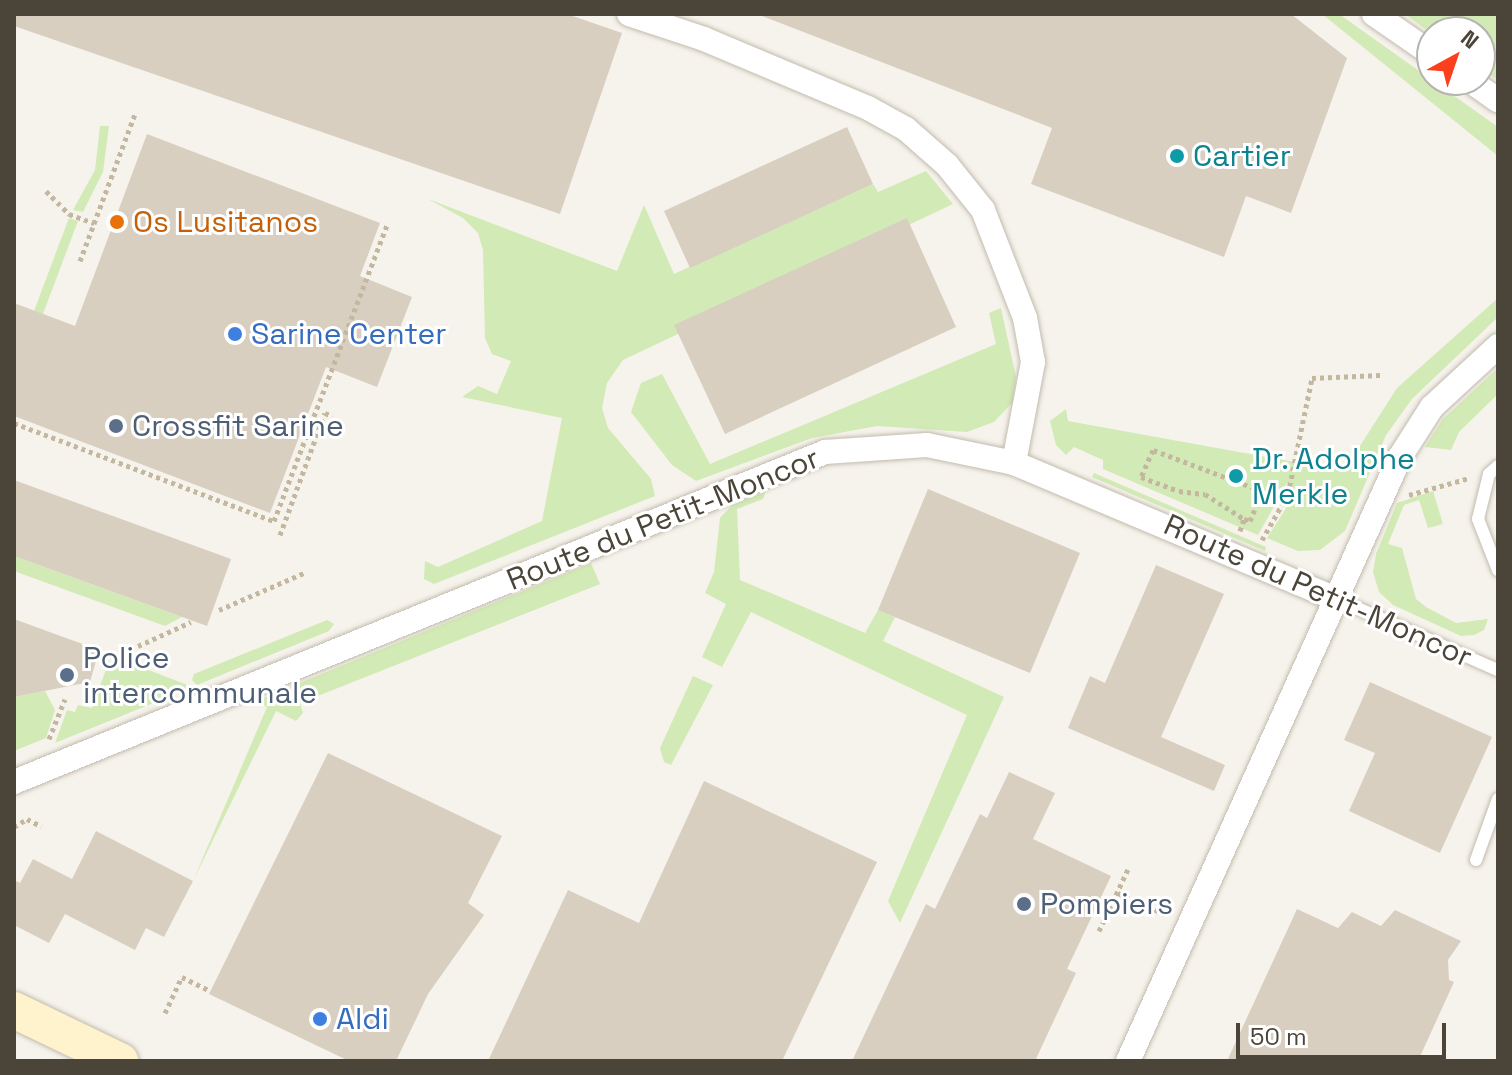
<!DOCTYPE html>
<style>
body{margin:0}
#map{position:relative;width:1512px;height:1075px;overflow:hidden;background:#f6f3ec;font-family:"Space Grotesk",sans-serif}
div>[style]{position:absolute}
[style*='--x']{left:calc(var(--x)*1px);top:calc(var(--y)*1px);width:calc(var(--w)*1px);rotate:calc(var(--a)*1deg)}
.green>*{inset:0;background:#d2eab5}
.building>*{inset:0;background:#d8cfc1}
.path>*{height:5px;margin-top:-2.5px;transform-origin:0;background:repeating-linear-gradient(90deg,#c4b79f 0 4px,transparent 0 8px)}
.roads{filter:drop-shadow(0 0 2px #c2bbae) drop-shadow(0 0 2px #c2bbae)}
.lane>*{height:12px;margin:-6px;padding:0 6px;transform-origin:6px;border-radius:6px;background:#fff}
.street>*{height:24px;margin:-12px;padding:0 12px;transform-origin:12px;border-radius:12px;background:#fff}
.secondary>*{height:36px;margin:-18px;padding:0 18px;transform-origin:18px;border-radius:18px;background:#fff3cd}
.dots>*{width:22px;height:22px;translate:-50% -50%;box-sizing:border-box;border:4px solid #fff;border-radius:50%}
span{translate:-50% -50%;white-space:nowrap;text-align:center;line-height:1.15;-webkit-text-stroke:6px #fff;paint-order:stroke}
.culture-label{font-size:30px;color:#0d838f}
.left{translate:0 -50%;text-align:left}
.food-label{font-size:30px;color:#c56008}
.shop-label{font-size:30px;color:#366cbe}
.service-label{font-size:30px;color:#4e5e75}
.street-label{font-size:30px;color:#4b4439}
.frame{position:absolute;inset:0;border:16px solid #4b4439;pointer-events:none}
.north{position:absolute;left:1416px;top:16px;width:80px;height:80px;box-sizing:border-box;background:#fff;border:2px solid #b7b4b0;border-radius:50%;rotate:40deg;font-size:22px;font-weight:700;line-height:32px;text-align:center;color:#4b4439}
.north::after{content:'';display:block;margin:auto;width:28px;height:36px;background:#fc3f1d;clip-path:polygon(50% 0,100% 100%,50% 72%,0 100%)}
.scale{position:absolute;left:1236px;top:1023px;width:210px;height:36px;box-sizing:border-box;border:4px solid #4b4439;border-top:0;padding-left:10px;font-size:24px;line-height:28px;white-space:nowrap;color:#4b4439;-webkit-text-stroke:6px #fff;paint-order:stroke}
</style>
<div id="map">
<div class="green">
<i style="clip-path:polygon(1322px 14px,1339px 14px,1498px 127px,1498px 156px)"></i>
<i style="clip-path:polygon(1405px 14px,1498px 14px,1498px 80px,1480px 68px,1480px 32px,1432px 34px)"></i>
<i style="clip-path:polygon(100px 126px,109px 126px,103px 172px,83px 212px,73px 210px,95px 170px)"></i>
<i style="clip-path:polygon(926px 171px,953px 204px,623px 360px,607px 383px,602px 408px,608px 428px,651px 479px,655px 496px,434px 584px,424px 579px,425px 561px,438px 567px,542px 521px,562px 418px,462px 397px,478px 386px,497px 394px,511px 361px,492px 354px,485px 338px,483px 250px,478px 233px,463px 218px,428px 199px,617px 271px,644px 205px,674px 274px,873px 184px,878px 192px)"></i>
<i style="clip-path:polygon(69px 218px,78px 221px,43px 314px,34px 311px)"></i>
<i style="clip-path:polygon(1498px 298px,1498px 317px,1412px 399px,1386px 435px,1345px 531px,1320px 550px,1298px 551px,1267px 538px,1285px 510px,1293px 486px,1287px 483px,1258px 535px,1103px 469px,1103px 460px,1074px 447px,1066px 455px,1056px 445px,1050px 421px,1066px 409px,1068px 421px,1344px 471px,1397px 388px)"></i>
<i style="clip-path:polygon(1001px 308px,1016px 377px,1013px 402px,994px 422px,967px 432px,877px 426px,812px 438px,696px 481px,672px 465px,631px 412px,641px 383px,662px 374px,710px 464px,996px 344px,989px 313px)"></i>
<i style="clip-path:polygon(1498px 368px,1498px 394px,1459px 432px,1451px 450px,1425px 447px,1443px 419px)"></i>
<i style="clip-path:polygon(1094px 473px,1266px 547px,1265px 551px,1092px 477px)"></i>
<i style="clip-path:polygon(766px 491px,763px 499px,737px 509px,740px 580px,865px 633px,878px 610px,895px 617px,883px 641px,1004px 697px,900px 923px,888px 901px,967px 715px,751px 612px,722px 667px,702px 657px,726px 604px,705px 593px,714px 572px,720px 518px,732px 505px)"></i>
<i style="clip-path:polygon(1433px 491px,1443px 524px,1428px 528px,1419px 500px,1404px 505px,1388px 544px,1402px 548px,1416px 599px,1426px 607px,1456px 623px,1488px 619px,1484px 630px,1474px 635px,1461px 636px,1393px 605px,1379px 592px,1373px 572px,1376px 554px,1397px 503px)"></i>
<i style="clip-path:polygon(14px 556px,182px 617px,165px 626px,14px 571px)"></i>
<i style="clip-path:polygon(591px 563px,600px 584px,300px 703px,303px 713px,296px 721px,276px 711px,193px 881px,267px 707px,256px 701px)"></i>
<i style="clip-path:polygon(327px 620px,334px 624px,329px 631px,197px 685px,192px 680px,194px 674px)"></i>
<i style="clip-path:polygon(133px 653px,130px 663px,193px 687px,55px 743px,67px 710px,75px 712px,78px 705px,92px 708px,108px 664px)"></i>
<i style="clip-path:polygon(693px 676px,713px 685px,671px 765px,664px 762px,660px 748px)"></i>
<i style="clip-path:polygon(45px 691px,55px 710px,46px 738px,14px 751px,14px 697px)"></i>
</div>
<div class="building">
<i style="clip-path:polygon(14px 14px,567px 14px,622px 33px,560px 214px,14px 26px)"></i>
<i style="clip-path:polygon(757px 14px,1291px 14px,1347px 58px,1291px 213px,1246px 196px,1224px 257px,1031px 184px,1052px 128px)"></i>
<i style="clip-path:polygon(847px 127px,873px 184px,690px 268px,664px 211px)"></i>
<i style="clip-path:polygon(147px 134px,380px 223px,360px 276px,412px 297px,377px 387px,326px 367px,270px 513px,14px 416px,14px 303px,75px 326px)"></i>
<i style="clip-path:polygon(907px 218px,956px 327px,725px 434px,674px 325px)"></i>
<i style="clip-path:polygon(14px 480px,231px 559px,207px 626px,14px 556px)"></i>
<i style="clip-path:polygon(928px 489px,1080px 553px,1030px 673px,878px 610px)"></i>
<i style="clip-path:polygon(1156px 565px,1224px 594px,1161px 737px,1225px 765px,1214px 791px,1068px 728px,1090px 676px,1105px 683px)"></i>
<i style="clip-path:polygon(14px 619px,99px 650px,90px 682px,14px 697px)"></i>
<i style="clip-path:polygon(1370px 682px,1492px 737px,1440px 853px,1349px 811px,1375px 753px,1344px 740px)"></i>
<i style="clip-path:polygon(328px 753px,502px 836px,468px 903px,484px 915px,428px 994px,396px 1061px,349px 1061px,209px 994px)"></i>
<i style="clip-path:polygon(1009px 772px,1055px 793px,1033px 839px,1111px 876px,1067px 969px,1076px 973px,1035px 1061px,852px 1061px,926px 904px,935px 909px,980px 814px,987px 818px)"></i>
<i style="clip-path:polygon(704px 781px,877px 862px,782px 1061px,488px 1061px,568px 890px,639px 923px)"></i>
<i style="clip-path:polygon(96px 831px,193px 881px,164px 937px,146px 928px,135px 950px,65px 914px,49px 943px,14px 925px,14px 880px,20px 883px,33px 859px,72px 879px)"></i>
<i style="clip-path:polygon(1297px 909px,1338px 928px,1352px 912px,1381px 926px,1395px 910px,1461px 941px,1448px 960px,1449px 980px,1454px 982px,1418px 1061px,1227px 1061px)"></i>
</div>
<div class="path">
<i style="--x:46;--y:191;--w:33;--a:45"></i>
<i style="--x:69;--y:214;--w:27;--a:20"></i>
<i style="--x:80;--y:261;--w:160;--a:-69.5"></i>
<i style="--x:14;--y:423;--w:278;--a:20.7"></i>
<i style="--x:274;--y:521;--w:317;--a:-69.1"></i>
<i style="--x:1409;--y:495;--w:62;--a:-15.8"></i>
<i style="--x:1240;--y:531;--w:13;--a:-72"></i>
<i style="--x:1244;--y:519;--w:6;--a:18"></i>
<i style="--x:1250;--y:521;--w:32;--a:-68"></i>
<i style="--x:1262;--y:491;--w:116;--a:-159.4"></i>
<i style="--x:1153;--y:450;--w:30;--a:114"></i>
<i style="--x:1141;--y:477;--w:40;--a:20.2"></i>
<i style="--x:1179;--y:491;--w:26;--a:7"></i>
<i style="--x:1205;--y:494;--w:46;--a:32.7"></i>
<i style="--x:280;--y:535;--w:130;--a:-69.8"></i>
<i style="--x:325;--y:413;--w:8;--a:23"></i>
<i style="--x:1262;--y:540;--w:53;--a:-60.5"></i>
<i style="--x:1288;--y:494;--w:118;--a:-78.3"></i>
<i style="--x:1312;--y:378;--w:68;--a:-2.5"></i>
<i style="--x:219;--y:610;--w:95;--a:-23.6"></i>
<i style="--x:138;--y:646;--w:58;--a:-24.4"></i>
<i style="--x:49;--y:739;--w:43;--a:-68.2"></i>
<i style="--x:14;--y:827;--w:15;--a:-32"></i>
<i style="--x:27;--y:819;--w:16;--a:27"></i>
<i style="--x:1118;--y:893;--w:54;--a:24.2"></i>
<i style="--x:1099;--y:931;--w:71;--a:-64.9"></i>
<i style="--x:165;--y:1013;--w:40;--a:-65"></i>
<i style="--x:182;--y:977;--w:30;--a:26"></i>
</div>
<div class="roads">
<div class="lane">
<i style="--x:1498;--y:466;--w:12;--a:138"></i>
<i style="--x:1489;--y:474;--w:46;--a:103.7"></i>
<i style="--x:1478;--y:519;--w:55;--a:68.6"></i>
<i style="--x:1339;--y:600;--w:174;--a:23.8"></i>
<i style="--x:1476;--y:860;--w:65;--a:-70.2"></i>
</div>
<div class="street">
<i style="--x:629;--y:14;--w:79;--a:18.4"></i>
<i style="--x:704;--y:39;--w:178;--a:22.8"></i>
<i style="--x:868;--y:108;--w:43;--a:28.9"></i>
<i style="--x:906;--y:129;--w:55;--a:41.3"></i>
<i style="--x:947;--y:165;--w:58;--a:51.3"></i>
<i style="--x:983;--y:210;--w:116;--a:68.7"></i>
<i style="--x:1025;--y:318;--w:45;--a:79.7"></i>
<i style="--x:1033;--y:362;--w:103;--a:100.7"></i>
<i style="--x:1374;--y:14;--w:70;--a:34.6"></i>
<i style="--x:1469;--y:80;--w:35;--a:35"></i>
<i style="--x:14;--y:782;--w:876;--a:-22.14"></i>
<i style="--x:825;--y:452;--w:102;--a:-3.9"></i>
<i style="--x:927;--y:445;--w:89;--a:11.7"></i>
<i style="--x:1014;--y:463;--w:353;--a:22.9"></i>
<i style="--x:1128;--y:1061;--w:662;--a:-65.76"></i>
<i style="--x:1400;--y:457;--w:59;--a:-57.4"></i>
<i style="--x:1432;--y:407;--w:90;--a:-42.7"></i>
</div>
<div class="secondary">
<i style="--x:14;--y:1010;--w:118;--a:25.7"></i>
</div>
</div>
<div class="dots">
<i style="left:1177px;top:156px;background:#0f9aa8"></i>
<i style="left:117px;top:222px;background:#e8710a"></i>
<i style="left:235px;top:334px;background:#3f7fe0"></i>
<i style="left:116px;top:426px;background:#5c6f8a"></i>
<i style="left:1236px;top:476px;background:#0f9aa8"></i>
<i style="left:67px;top:675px;background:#5c6f8a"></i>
<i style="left:1024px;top:904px;background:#5c6f8a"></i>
<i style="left:320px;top:1019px;background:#3f7fe0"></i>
</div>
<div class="culture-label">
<span class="left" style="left:1193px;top:156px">Cartier</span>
<span class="left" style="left:1252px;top:476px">Dr. Adolphe<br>Merkle</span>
</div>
<div class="food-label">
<span class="left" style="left:133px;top:222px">Os Lusitanos</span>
</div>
<div class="shop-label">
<span class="left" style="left:251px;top:334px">Sarine Center</span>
<span class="left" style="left:336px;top:1019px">Aldi</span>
</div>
<div class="service-label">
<span class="left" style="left:132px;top:426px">Crossfit Sarine</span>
<span class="left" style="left:83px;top:675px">Police<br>intercommunale</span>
<span class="left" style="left:1040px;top:904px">Pompiers</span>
</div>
<div class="street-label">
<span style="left:663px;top:519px;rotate:-22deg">Route du Petit-Moncor</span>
<span style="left:1318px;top:591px;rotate:24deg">Route du Petit-Moncor</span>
</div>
<div class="frame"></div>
<div class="north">N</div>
<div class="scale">50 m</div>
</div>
